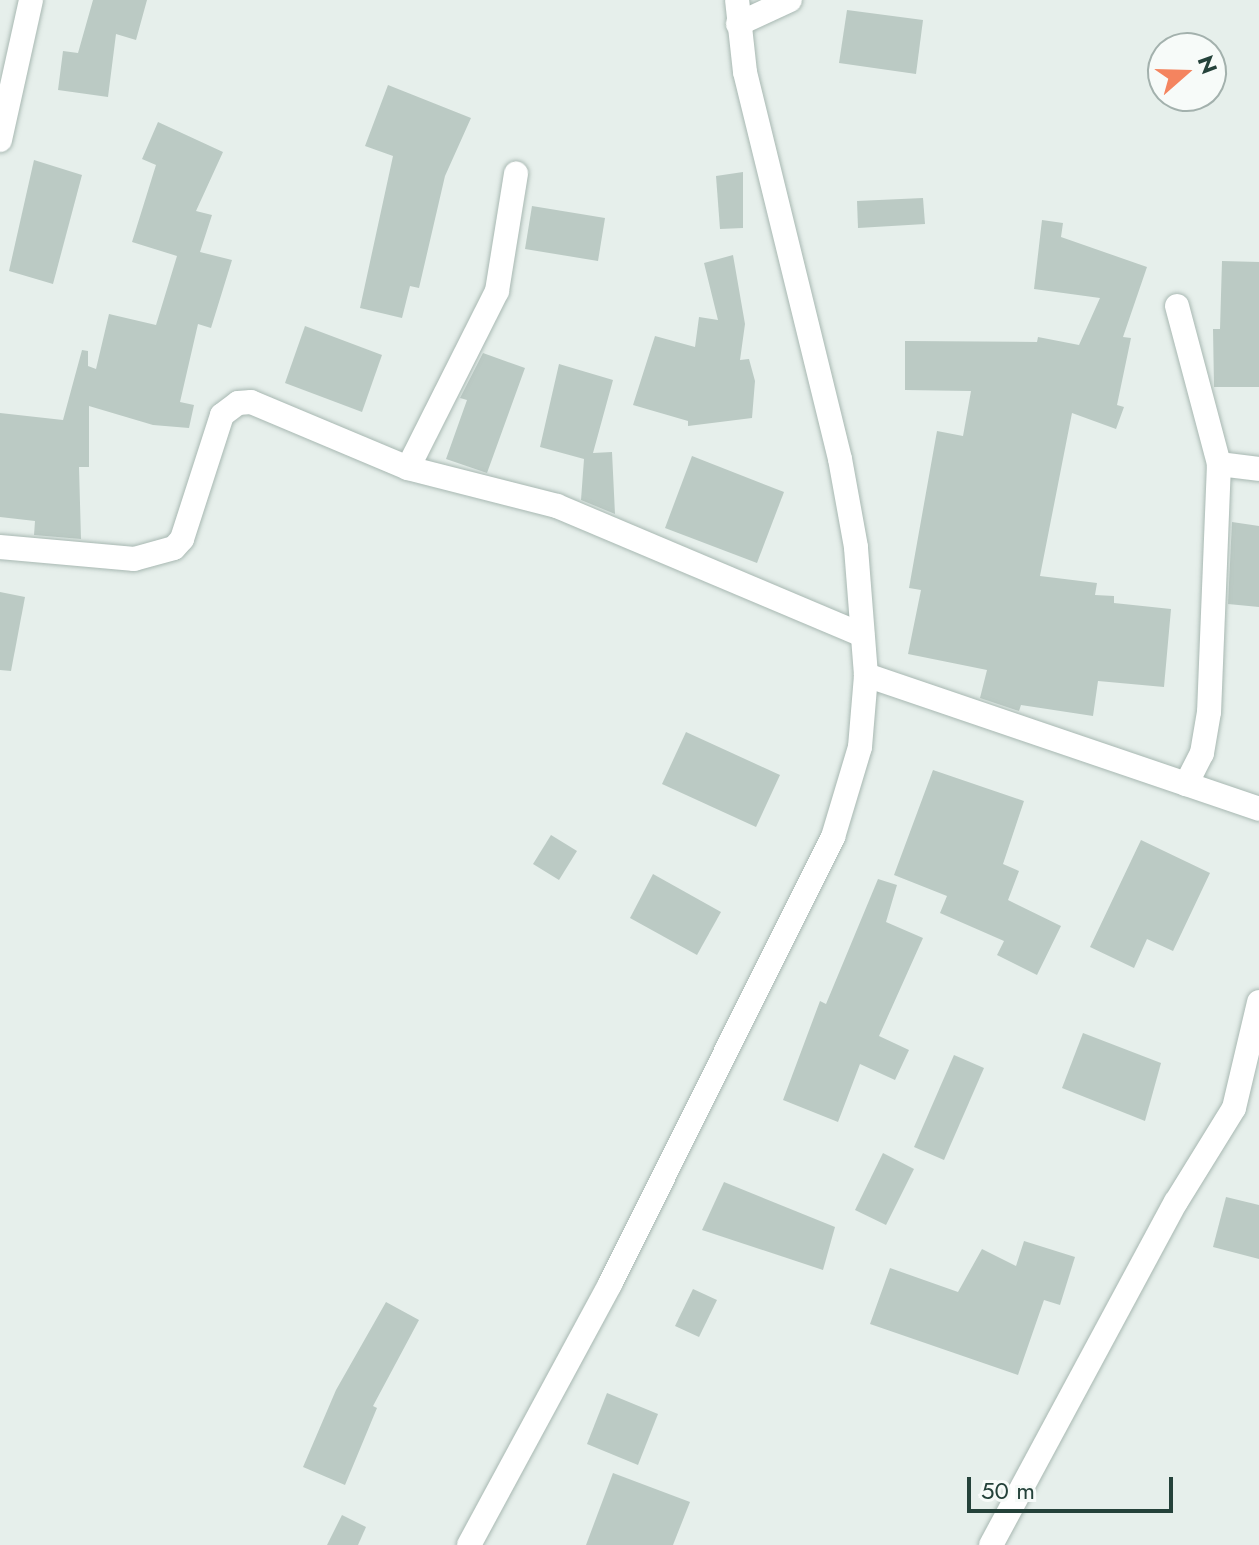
<!DOCTYPE html>
<style>
body{margin:0}
#map{position:relative;width:1259px;height:1545px;overflow:hidden;background:#e6efeb;font-family:Jost,sans-serif}
div>[style]{position:absolute}
[style*='--x']{left:calc(var(--x)*1px);top:calc(var(--y)*1px);width:calc(var(--w)*1px);rotate:calc(var(--a)*1deg)}
.building>*{inset:0;background:#bbcac4}
.roads{filter:drop-shadow(0 0 2px #a8b8b2) drop-shadow(0 0 2px #a8b8b2)}
.minor>*{height:24px;margin:-12px;padding:0 12px;transform-origin:12px;border-radius:12px;background:#fff}
span{translate:-50% -50%;white-space:nowrap;text-align:center;line-height:1.15;-webkit-text-stroke:7px #f7fbf9;paint-order:stroke}
.north{position:absolute;left:1147px;top:32px;width:80px;height:80px;box-sizing:border-box;background:#f7fbf9;border:2px solid #a3b1ad;border-radius:50%;rotate:70deg;font-size:22px;font-weight:700;line-height:32px;text-align:center;color:#24423a}
.north::after{content:'';display:block;margin:auto;width:28px;height:36px;background:#f4845f;clip-path:polygon(50% 0,100% 100%,50% 72%,0 100%)}
.scale{position:absolute;left:967px;top:1477px;width:206px;height:36px;box-sizing:border-box;border:4px solid #24423a;border-top:0;padding-left:10px;font-size:24px;line-height:28px;white-space:nowrap;color:#24423a;-webkit-text-stroke:6px #f7fbf9;paint-order:stroke}
</style>
<div id="map">
<div class="building">
<i style="clip-path:polygon(93px 0,147px 0,136px 40px,116px 34px,108px 97px,58px 90px,63px 51px,78px 53px)"></i>
<i style="clip-path:polygon(847px 10px,923px 20px,916px 74px,839px 63px)"></i>
<i style="clip-path:polygon(388px 85px,471px 118px,445px 176px,419px 288px,410px 286px,402px 318px,360px 308px,393px 156px,365px 146px)"></i>
<i style="clip-path:polygon(158px 122px,223px 152px,196px 211px,212px 215px,200px 252px,232px 260px,211px 328px,198px 324px,180px 402px,194px 405px,189px 428px,153px 425px,89px 406px,89px 467px,79px 467px,81px 539px,34px 535px,35px 521px,0 517px,0 413px,63px 420px,82px 350px,88px 351px,88px 366px,96px 369px,109px 314px,156px 325px,177px 256px,132px 242px,156px 165px,142px 159px)"></i>
<i style="clip-path:polygon(34px 160px,82px 175px,53px 284px,9px 271px)"></i>
<i style="clip-path:polygon(743px 172px,743px 228px,720px 229px,716px 176px)"></i>
<i style="clip-path:polygon(923px 198px,925px 224px,858px 228px,857px 201px)"></i>
<i style="clip-path:polygon(532px 206px,605px 218px,598px 261px,525px 249px)"></i>
<i style="clip-path:polygon(1042px 220px,1063px 223px,1061px 237px,1147px 267px,1123px 337px,1131px 338px,1117px 405px,1124px 407px,1116px 429px,1072px 413px,1040px 576px,1097px 583px,1095px 595px,1114px 596px,1114px 603px,1171px 609px,1164px 687px,1098px 681px,1093px 716px,1021px 705px,1019px 711px,980px 698px,987px 670px,908px 654px,921px 590px,909px 588px,937px 431px,963px 436px,971px 391px,905px 390px,905px 341px,1037px 342px,1038px 337px,1079px 345px,1100px 298px,1034px 289px)"></i>
<i style="clip-path:polygon(733px 255px,745px 324px,740px 360px,749px 359px,755px 381px,752px 418px,688px 426px,688px 421px,633px 405px,655px 336px,695px 347px,699px 317px,718px 320px,704px 263px)"></i>
<i style="clip-path:polygon(1222px 261px,1259px 262px,1259px 387px,1214px 387px,1213px 329px,1220px 329px)"></i>
<i style="clip-path:polygon(305px 326px,382px 355px,362px 412px,285px 383px)"></i>
<i style="clip-path:polygon(483px 353px,525px 368px,487px 473px,446px 459px,467px 400px,460px 398px)"></i>
<i style="clip-path:polygon(559px 364px,613px 380px,593px 453px,612px 452px,615px 514px,581px 500px,584px 459px,540px 447px)"></i>
<i style="clip-path:polygon(692px 456px,784px 492px,757px 563px,665px 528px)"></i>
<i style="clip-path:polygon(1232px 522px,1259px 526px,1259px 607px,1228px 604px)"></i>
<i style="clip-path:polygon(0 592px,25px 597px,11px 671px,0 670px)"></i>
<i style="clip-path:polygon(686px 732px,780px 775px,756px 827px,662px 784px)"></i>
<i style="clip-path:polygon(933px 770px,1024px 801px,1003px 864px,1019px 871px,1008px 900px,1061px 926px,1037px 975px,997px 955px,1004px 941px,940px 913px,947px 896px,894px 875px)"></i>
<i style="clip-path:polygon(551px 835px,577px 851px,559px 880px,533px 864px)"></i>
<i style="clip-path:polygon(1141px 840px,1210px 873px,1173px 951px,1147px 939px,1134px 968px,1090px 947px)"></i>
<i style="clip-path:polygon(653px 874px,721px 912px,697px 955px,630px 918px)"></i>
<i style="clip-path:polygon(878px 879px,897px 885px,886px 922px,923px 938px,879px 1036px,909px 1050px,895px 1080px,860px 1064px,838px 1122px,783px 1100px,820px 1001px,826px 1004px)"></i>
<i style="clip-path:polygon(1083px 1033px,1161px 1063px,1145px 1121px,1062px 1088px)"></i>
<i style="clip-path:polygon(954px 1055px,984px 1068px,944px 1160px,914px 1147px)"></i>
<i style="clip-path:polygon(883px 1153px,914px 1169px,886px 1225px,855px 1210px)"></i>
<i style="clip-path:polygon(724px 1182px,835px 1227px,823px 1270px,702px 1230px)"></i>
<i style="clip-path:polygon(1226px 1197px,1259px 1205px,1259px 1259px,1213px 1247px)"></i>
<i style="clip-path:polygon(1024px 1241px,1075px 1257px,1060px 1305px,1044px 1300px,1018px 1375px,870px 1324px,890px 1268px,958px 1292px,982px 1249px,1016px 1266px)"></i>
<i style="clip-path:polygon(693px 1289px,717px 1300px,699px 1337px,675px 1326px)"></i>
<i style="clip-path:polygon(386px 1302px,419px 1320px,373px 1406px,377px 1408px,345px 1485px,303px 1467px,336px 1390px)"></i>
<i style="clip-path:polygon(607px 1393px,658px 1414px,638px 1465px,587px 1444px)"></i>
<i style="clip-path:polygon(613px 1473px,690px 1502px,673px 1545px,586px 1545px)"></i>
<i style="clip-path:polygon(342px 1515px,366px 1527px,358px 1545px,327px 1545px)"></i>
</div>
<div class="roads">
<div class="minor">
<i style="--x:738;--y:24;--w:57;--a:-24.8"></i>
<i style="--x:0;--y:140;--w:143;--a:-77.5"></i>
<i style="--x:1177;--y:306;--w:163;--a:75.1"></i>
<i style="--x:1219;--y:464;--w:248;--a:92.3"></i>
<i style="--x:1209;--y:712;--w:42;--a:99.7"></i>
<i style="--x:1202;--y:753;--w:35;--a:117"></i>
<i style="--x:1219;--y:464;--w:40;--a:7.1"></i>
<i style="--x:408;--y:468;--w:198;--a:-63.3"></i>
<i style="--x:497;--y:291;--w:119;--a:-80.8"></i>
<i style="--x:0;--y:547;--w:135;--a:5.1"></i>
<i style="--x:134;--y:559;--w:41;--a:-15.4"></i>
<i style="--x:174;--y:548;--w:12;--a:-48"></i>
<i style="--x:182;--y:539;--w:130;--a:-72.1"></i>
<i style="--x:222;--y:415;--w:20;--a:-37"></i>
<i style="--x:238;--y:403;--w:13;--a:-4"></i>
<i style="--x:251;--y:402;--w:170;--a:22.8"></i>
<i style="--x:408;--y:468;--w:154;--a:14.3"></i>
<i style="--x:557;--y:506;--w:331;--a:22.9"></i>
<i style="--x:866;--y:675;--w:415;--a:18.8"></i>
<i style="--x:469;--y:1545;--w:297;--a:-61.6"></i>
<i style="--x:610;--y:1284;--w:500;--a:-63.5"></i>
<i style="--x:833;--y:837;--w:94;--a:-73.3"></i>
<i style="--x:860;--y:747;--w:72;--a:-85.2"></i>
<i style="--x:866;--y:675;--w:128;--a:-94.5"></i>
<i style="--x:856;--y:547;--w:89;--a:-100.3"></i>
<i style="--x:840;--y:459;--w:398;--a:-103.8"></i>
<i style="--x:745;--y:72;--w:72;--a:-96.3"></i>
<i style="--x:991;--y:1545;--w:390;--a:-61.7"></i>
<i style="--x:1176;--y:1202;--w:110;--a:-58.3"></i>
<i style="--x:1234;--y:1108;--w:109;--a:-76.7"></i>
</div>
</div>
<div class="north">N</div>
<div class="scale">50 m</div>
</div>
